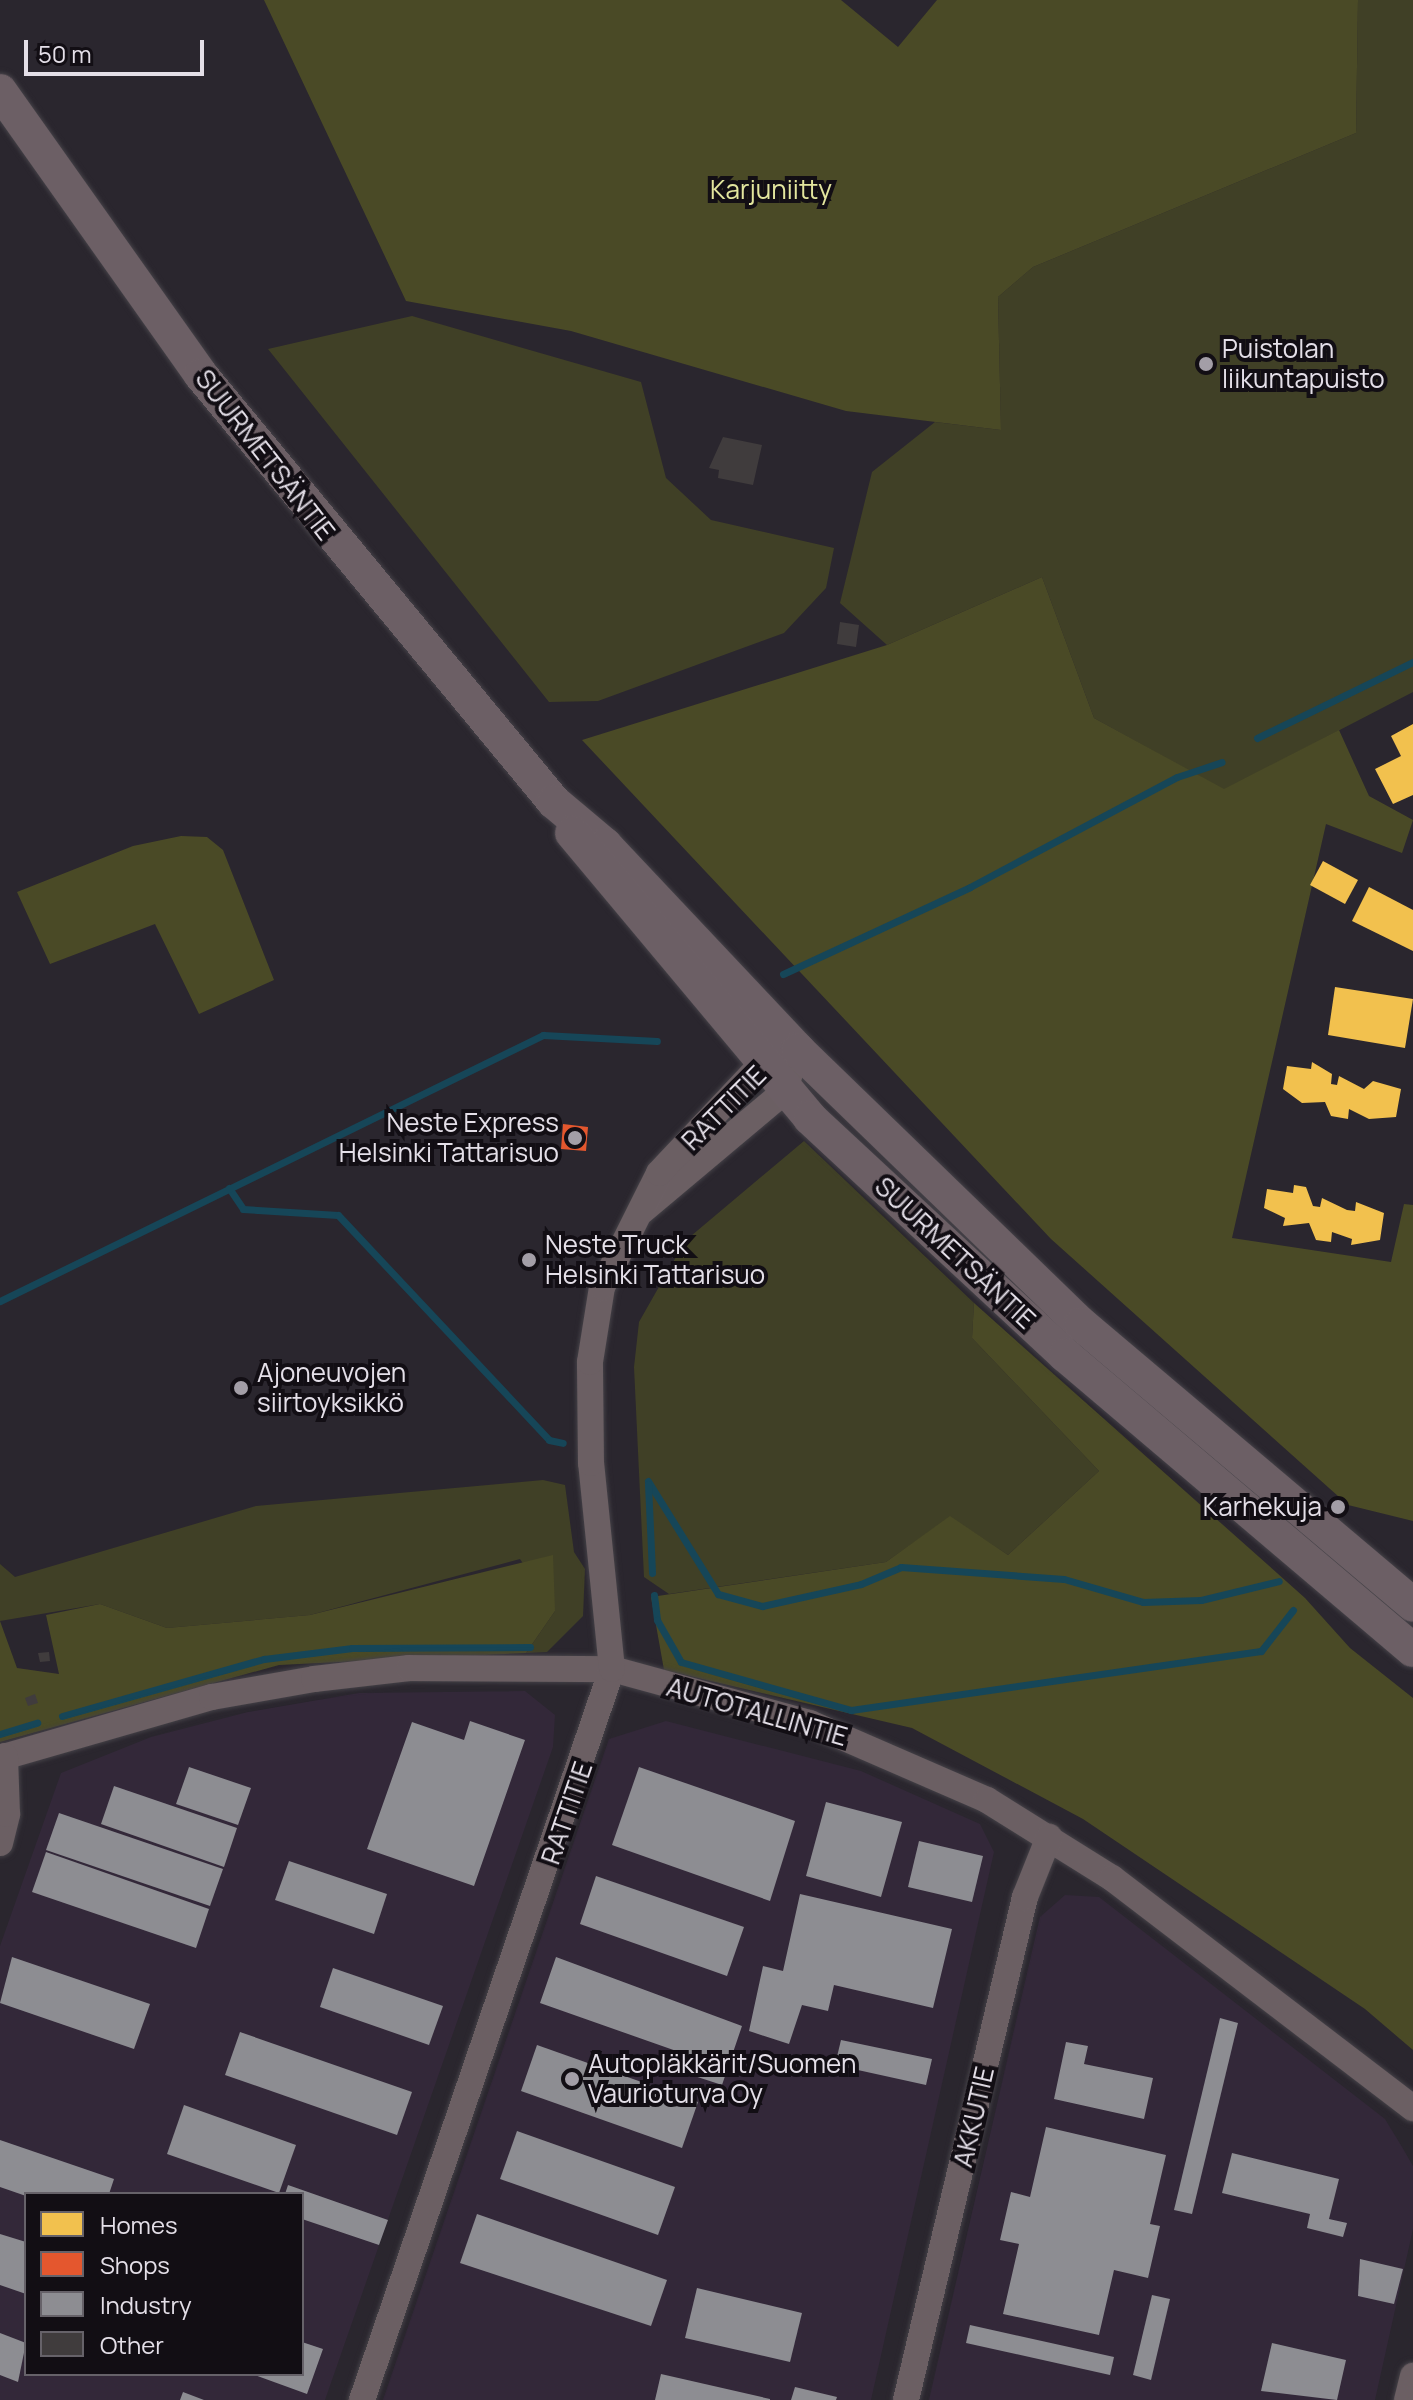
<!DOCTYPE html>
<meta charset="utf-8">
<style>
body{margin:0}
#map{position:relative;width:1413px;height:2400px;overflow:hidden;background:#2a262e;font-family:Manrope,sans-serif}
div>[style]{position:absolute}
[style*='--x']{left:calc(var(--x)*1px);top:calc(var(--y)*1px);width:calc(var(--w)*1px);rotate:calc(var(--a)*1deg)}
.built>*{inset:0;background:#332839}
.green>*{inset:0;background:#404026}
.forest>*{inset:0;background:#4a4a26}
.homes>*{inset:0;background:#f2c14e}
.shops>*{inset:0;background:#e4572e}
.industry>*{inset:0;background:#8d8d92}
.stream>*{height:7px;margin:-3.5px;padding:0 3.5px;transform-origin:3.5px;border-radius:3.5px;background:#164658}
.building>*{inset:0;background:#403c3d}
.roads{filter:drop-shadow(0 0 2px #444147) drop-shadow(0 0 2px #444147)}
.minor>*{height:26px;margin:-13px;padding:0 13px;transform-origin:13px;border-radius:13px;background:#6b5f63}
.major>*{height:34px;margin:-17px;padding:0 17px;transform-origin:17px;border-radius:17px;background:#6c5f65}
.dots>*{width:22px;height:22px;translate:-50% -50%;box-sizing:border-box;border:4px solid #120e14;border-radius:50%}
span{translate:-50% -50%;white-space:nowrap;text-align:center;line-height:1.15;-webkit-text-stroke:8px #120e14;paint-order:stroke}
.park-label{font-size:26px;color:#e3e69e}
.poi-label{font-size:26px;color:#e4dfe8}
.left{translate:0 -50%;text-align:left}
.right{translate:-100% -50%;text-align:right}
.street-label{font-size:26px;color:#e4dfe8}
.legend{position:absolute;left:24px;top:2192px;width:280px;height:184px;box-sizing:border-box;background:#120e14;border:2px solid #666269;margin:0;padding:10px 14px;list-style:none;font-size:24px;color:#e4dfe8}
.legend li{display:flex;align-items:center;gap:16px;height:40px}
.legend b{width:40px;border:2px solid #666269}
.scale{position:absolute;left:24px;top:40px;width:180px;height:36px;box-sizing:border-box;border:4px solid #e4dfe8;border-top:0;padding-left:10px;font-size:24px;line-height:28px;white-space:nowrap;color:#e4dfe8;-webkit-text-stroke:6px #120e14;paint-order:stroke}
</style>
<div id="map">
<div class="built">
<i style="clip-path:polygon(evenodd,525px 1691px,555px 1715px,553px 1747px,325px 2400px,0 2400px,0 1946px,61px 1773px,151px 1737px,248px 1712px,359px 1693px,525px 1691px,26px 2194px,302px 2194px,302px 2374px,26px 2374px,26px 2194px)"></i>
<i style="clip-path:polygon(666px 1721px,861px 1771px,980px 1824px,994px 1852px,871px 2400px,383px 2400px,609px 1739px)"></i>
<i style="clip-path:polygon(1065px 1895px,1099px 1897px,1385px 2119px,1402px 2147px,1413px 2166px,1413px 2229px,1375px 2400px,929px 2400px,1040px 1917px)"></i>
</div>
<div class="green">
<i style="clip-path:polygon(1358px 0,1413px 0,1413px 692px,1224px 790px,1094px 718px,1042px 577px,887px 645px,840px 603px,872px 472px,935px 422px,1001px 430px,998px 297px,1033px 267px,1356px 133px)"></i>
<i style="clip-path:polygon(412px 316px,641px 382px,666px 478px,711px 520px,834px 548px,826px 588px,784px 633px,598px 701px,549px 702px,268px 349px)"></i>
<i style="clip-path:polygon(804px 1141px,974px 1303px,972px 1338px,1099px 1471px,1008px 1555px,950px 1517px,886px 1562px,669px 1594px,644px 1577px,634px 1367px,639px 1322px,685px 1241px)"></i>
<i style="clip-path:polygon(543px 1480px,565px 1485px,574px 1552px,585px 1569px,583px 1616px,547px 1652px,526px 1653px,555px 1611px,520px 1559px,310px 1615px,167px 1628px,100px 1604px,0 1621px,0 1564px,15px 1577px,256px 1506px)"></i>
</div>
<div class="forest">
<i style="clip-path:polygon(264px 0,841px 0,898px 47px,937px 0,1358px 0,1356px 133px,1033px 267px,998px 297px,1001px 430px,846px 411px,571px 331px,406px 301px)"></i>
<i style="clip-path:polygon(1042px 577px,1094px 718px,1224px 789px,1339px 730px,1369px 796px,1413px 820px,1402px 853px,1326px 824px,1232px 1238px,1391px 1262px,1404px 1204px,1413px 1205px,1413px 1521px,1348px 1505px,1051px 1239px,582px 740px,887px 645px)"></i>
<i style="clip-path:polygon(181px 836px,207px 837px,223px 850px,274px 980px,199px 1014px,155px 924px,50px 964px,17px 892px,133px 846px)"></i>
<i style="clip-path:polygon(974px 1303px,1305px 1598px,1350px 1648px,1413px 1698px,1413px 2050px,1365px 2009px,1083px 1819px,912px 1728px,664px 1670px,651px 1597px,886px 1562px,950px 1516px,1008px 1555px,1099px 1471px,972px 1338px)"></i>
<i style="clip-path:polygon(553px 1555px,555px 1611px,526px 1653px,279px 1665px,0 1742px,0 1621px,17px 1668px,59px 1674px,46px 1615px,100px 1604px,167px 1628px,310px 1615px)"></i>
</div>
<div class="homes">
<i style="clip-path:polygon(1413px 724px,1413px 795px,1393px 804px,1375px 769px,1401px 756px,1391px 736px)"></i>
<i style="clip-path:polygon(1323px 861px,1358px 880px,1345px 904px,1310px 885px)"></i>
<i style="clip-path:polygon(1369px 887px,1413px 910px,1413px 951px,1352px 921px)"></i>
<i style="clip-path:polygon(1335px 987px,1413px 999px,1405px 1048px,1328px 1035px)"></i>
<i style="clip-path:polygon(1312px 1062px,1332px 1074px,1331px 1084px,1337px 1085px,1339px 1076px,1364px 1089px,1373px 1081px,1401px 1089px,1396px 1117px,1369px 1119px,1349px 1109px,1348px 1119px,1331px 1116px,1325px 1102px,1302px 1103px,1283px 1089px,1287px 1066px,1311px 1069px)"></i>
<i style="clip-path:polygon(1294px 1185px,1306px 1187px,1313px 1206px,1320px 1207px,1322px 1198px,1347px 1210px,1355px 1211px,1356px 1202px,1384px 1213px,1380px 1240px,1351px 1245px,1352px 1239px,1332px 1232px,1331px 1242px,1316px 1240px,1309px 1223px,1283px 1226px,1285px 1218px,1264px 1208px,1267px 1189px,1293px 1193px)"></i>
</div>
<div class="shops">
<i style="clip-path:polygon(563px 1124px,588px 1127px,586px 1151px,561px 1149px)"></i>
</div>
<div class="industry">
<i style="clip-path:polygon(470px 1721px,525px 1740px,474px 1886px,367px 1849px,412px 1722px,464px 1740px)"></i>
<i style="clip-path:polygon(189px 1767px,251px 1788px,238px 1825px,176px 1804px)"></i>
<i style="clip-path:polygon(639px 1767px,795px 1821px,770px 1901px,612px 1845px)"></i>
<i style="clip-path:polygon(114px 1786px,237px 1828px,224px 1867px,101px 1824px)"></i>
<i style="clip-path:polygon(826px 1802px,902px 1822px,881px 1897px,806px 1876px)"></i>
<i style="clip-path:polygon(59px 1813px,223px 1869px,210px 1906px,46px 1850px)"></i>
<i style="clip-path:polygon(919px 1841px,983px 1856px,972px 1902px,908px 1887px)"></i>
<i style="clip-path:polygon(46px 1852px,209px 1909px,196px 1948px,32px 1892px)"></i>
<i style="clip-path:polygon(289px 1861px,387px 1894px,374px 1934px,275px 1900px)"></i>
<i style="clip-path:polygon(596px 1876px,744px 1927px,727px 1976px,580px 1924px)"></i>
<i style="clip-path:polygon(800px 1894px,952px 1929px,933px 2008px,834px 1985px,828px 2011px,802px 2005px,789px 2044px,749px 2031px,763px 1966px,783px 1971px)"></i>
<i style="clip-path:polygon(12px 1957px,150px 2004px,134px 2049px,0 2003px)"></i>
<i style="clip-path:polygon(556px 1957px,742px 2026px,722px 2085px,676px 2070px,682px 2053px,540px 2003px)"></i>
<i style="clip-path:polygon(333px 1968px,443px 2006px,429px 2045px,320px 2007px)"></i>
<i style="clip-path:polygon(1220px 2018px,1238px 2023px,1192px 2214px,1174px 2210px)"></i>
<i style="clip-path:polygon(240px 2032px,412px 2092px,397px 2135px,225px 2075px)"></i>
<i style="clip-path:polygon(841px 2040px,932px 2059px,926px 2085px,835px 2065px)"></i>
<i style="clip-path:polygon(1066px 2042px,1088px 2046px,1084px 2064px,1153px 2078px,1144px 2119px,1054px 2099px)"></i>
<i style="clip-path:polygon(537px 2045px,698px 2102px,682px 2148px,521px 2091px)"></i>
<i style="clip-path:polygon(184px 2105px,296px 2145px,279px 2193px,167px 2154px)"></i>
<i style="clip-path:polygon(1046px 2127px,1166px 2155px,1150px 2224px,1160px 2226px,1148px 2278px,1114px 2270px,1099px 2335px,1003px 2314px,1019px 2244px,1000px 2240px,1011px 2192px,1030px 2197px)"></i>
<i style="clip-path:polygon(517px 2131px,675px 2187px,658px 2235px,500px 2179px)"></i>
<i style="clip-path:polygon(0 2140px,114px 2179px,109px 2194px,26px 2196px,0 2187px)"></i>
<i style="clip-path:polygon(1232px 2153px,1339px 2179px,1329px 2219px,1347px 2223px,1343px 2237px,1307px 2228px,1310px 2214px,1222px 2193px)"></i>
<i style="clip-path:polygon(288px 2185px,388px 2220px,379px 2245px,302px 2219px,302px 2194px,285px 2194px)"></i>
<i style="clip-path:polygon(477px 2214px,667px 2280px,651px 2326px,460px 2263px)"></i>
<i style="clip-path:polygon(0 2234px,26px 2242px,26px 2294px,0 2285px)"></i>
<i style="clip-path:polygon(1360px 2259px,1403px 2269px,1394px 2304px,1358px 2296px)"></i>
<i style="clip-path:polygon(697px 2288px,802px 2313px,790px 2362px,685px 2338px)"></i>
<i style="clip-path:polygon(1152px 2295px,1170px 2299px,1151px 2380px,1133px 2375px)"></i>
<i style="clip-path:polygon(970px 2325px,1114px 2357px,1110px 2375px,966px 2343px)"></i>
<i style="clip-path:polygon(0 2333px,26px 2343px,18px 2382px,0 2375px)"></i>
<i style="clip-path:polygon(302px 2342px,323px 2349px,307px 2394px,252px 2374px,302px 2374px)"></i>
<i style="clip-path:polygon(1272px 2343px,1346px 2360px,1337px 2400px,1261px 2391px)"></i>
<i style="clip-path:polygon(661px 2374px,770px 2399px,770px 2400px,655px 2400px)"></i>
<i style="clip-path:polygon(795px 2387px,837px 2397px,836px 2400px,791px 2400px)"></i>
<i style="clip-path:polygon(183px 2392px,204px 2400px,180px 2400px)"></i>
</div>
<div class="stream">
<i style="--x:1257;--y:738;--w:174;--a:-26"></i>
<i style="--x:783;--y:974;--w:206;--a:-24.9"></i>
<i style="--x:970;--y:887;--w:234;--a:-28"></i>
<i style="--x:1177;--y:777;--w:47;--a:-18.4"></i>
<i style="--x:229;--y:1188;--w:25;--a:56"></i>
<i style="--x:243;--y:1209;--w:95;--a:3.6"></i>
<i style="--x:338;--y:1215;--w:308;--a:46.8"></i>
<i style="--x:549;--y:1440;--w:14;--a:12"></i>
<i style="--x:0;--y:1301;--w:605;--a:-26.1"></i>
<i style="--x:543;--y:1035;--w:114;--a:3"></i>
<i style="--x:648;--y:1481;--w:133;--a:58.2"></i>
<i style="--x:718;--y:1594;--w:46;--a:15.3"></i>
<i style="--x:762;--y:1606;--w:101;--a:-12.5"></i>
<i style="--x:861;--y:1584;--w:43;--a:-23"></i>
<i style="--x:901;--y:1567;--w:163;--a:4.2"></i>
<i style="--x:1064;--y:1579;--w:82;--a:16.2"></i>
<i style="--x:1143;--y:1602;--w:58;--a:-2"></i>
<i style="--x:1201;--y:1600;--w:80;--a:-13.7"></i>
<i style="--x:648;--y:1484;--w:89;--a:87.4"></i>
<i style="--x:654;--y:1595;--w:25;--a:83"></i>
<i style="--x:657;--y:1620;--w:48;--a:60.3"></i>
<i style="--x:681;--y:1662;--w:177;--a:15.8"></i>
<i style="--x:851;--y:1710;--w:414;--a:-8.2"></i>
<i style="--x:1261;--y:1651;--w:52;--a:-52"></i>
<i style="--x:62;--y:1716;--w:210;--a:-15.8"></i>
<i style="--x:264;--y:1659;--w:89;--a:-7.1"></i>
<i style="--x:352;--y:1648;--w:178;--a:-0.3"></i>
<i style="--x:0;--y:1734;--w:39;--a:-17"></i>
</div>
<div class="building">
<i style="clip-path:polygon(723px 437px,762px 445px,753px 485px,718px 478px,719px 470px,709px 468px)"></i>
<i style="clip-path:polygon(840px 622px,859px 625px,856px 647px,837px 644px)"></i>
<i style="clip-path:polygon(49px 1652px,50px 1661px,40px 1662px,38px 1653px)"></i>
<i style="clip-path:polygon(35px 1694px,38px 1703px,28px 1706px,25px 1698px)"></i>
</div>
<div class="roads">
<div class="minor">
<i style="--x:642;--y:1211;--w:185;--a:-40"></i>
<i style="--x:784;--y:1092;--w:22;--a:-72"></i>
<i style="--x:0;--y:1758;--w:221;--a:-16.1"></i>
<i style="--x:212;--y:1697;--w:104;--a:-10"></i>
<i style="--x:314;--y:1679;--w:96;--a:-6.6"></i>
<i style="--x:409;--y:1668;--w:203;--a:0.3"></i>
<i style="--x:612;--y:1669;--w:205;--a:15.3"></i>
<i style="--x:810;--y:1723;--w:193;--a:23.5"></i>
<i style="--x:987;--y:1800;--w:147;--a:32"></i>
<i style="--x:1112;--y:1878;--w:379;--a:37.4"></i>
<i style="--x:0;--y:1843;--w:30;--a:-76"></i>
<i style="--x:7;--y:1814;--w:58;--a:-92"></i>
<i style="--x:362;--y:2400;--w:773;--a:-71.12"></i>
<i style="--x:612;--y:1669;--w:207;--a:-95.8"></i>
<i style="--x:591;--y:1463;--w:101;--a:-90.6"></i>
<i style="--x:590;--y:1362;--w:76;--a:-80.9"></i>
<i style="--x:602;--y:1287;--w:127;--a:-63.4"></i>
<i style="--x:659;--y:1173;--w:147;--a:-46.7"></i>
<i style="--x:760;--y:1066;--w:22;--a:-22"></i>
<i style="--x:906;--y:2400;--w:517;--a:-76.69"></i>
<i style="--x:1025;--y:1897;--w:65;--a:-68.2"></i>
<i style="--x:1407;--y:2400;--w:25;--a:-76"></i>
</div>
<div class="major">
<i style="--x:0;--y:91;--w:348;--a:54.7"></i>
<i style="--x:201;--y:375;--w:554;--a:50.42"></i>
<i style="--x:554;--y:802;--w:67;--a:40.1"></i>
<i style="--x:605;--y:845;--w:282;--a:46.7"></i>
<i style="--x:798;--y:1050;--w:394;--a:44.1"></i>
<i style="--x:1081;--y:1324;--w:435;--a:40.2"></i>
<i style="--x:572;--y:833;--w:371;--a:50.1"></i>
<i style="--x:810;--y:1118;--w:348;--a:42.9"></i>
<i style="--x:1065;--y:1355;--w:456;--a:40.3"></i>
</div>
</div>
<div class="dots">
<i style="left:1206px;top:364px;background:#a39ea7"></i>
<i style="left:575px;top:1138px;background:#a39ea7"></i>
<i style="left:529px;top:1260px;background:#a39ea7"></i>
<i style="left:241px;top:1388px;background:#a39ea7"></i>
<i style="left:1338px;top:1507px;background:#a39ea7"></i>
<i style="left:572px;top:2079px;background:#a39ea7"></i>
</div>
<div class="park-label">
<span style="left:771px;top:190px">Karjuniitty</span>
</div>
<div class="poi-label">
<span class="left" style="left:1222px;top:364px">Puistolan<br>liikuntapuisto</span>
<span class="right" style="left:559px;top:1138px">Neste Express<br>Helsinki Tattarisuo</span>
<span class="left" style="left:545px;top:1260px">Neste Truck<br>Helsinki Tattarisuo</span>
<span class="left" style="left:257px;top:1388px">Ajoneuvojen<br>siirtoyksikkö</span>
<span class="right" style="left:1322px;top:1507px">Karhekuja</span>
<span class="left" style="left:588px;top:2079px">Autopläkkärit/Suomen<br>Vaurioturva Oy</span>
</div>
<div class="street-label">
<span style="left:265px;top:455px;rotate:52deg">SUURMETSÄNTIE</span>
<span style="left:724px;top:1108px;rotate:-45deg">RATTITIE</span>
<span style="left:955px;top:1253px;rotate:43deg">SUURMETSÄNTIE</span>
<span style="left:757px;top:1712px;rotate:16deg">AUTOTALLINTIE</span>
<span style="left:567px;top:1813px;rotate:-71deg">RATTITIE</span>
<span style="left:974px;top:2117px;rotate:-77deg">AKKUTIE</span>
</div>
<ul class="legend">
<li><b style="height:22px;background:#f2c14e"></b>Homes</li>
<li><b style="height:22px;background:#e4572e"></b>Shops</li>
<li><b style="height:22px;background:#8d8d92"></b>Industry</li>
<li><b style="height:22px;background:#403c3d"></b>Other</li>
</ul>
<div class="scale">50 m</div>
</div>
